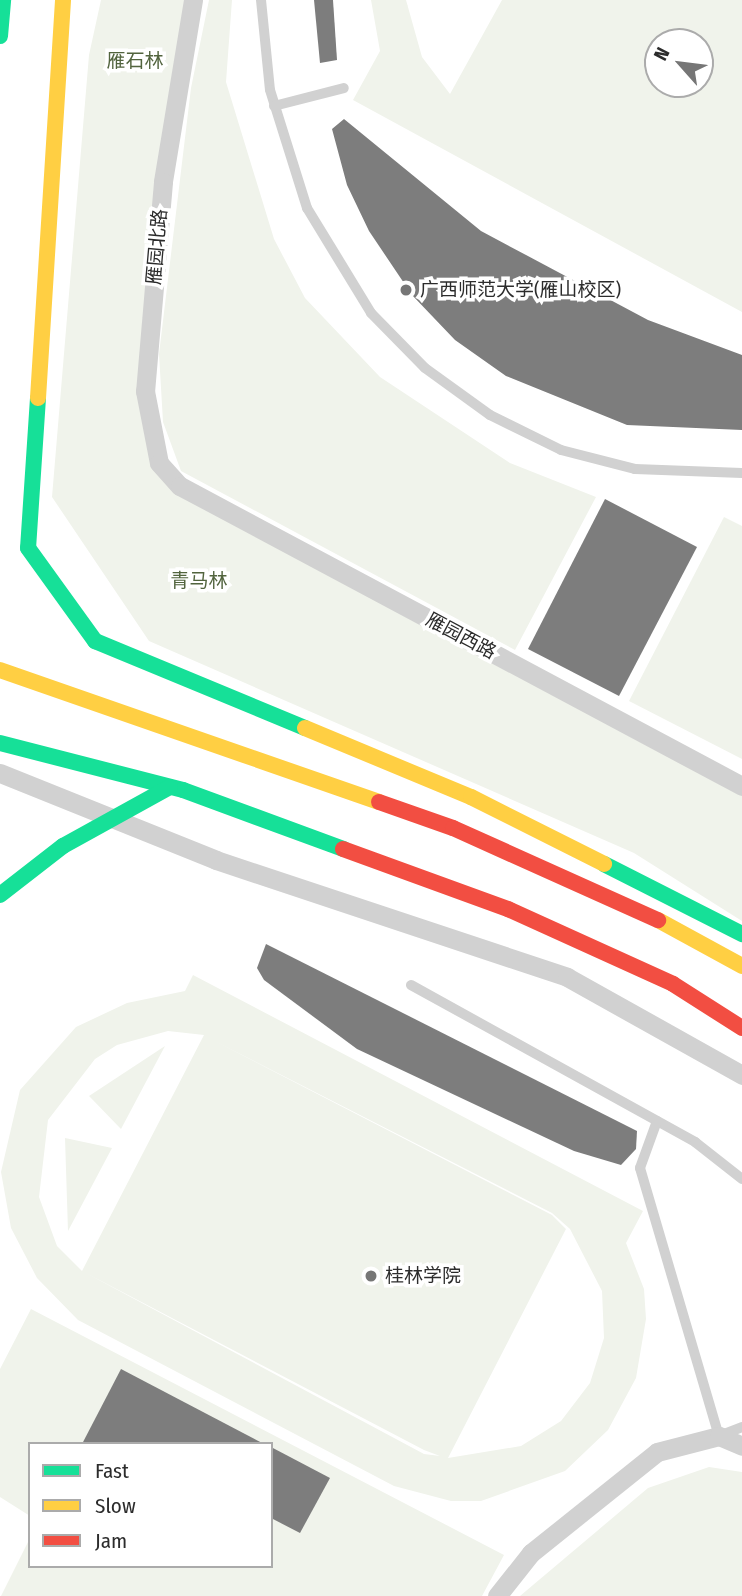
<!DOCTYPE html>
<meta charset="utf-8">
<style>
body{margin:0}
#map{position:relative;width:742px;height:1596px;overflow:hidden;background:#fff;font-family:"Fira Sans Condensed","Noto Sans SC",sans-serif}
div>[style]{position:absolute}
[style*='--x']{left:calc(var(--x)*1px);top:calc(var(--y)*1px);width:calc(var(--w)*1px);rotate:calc(var(--a)*1deg)}
.green>*{inset:0;background:#f0f3eb}
.building>*{inset:0;background:#7d7d7d}
.lane>*{height:10px;margin:-5px;padding:0 5px;transform-origin:5px;border-radius:5px;background:#d1d1d1}
.street>*{height:19px;margin:-9.5px;padding:0 9.5px;transform-origin:9.5px;border-radius:9.5px;background:#d1d1d1}
.fast>*{height:16px;margin:-8px;padding:0 8px;transform-origin:8px;border-radius:8px;background:#16e098}
.slow>*{height:16px;margin:-8px;padding:0 8px;transform-origin:8px;border-radius:8px;background:#ffcf43}
.jam>*{height:16px;margin:-8px;padding:0 8px;transform-origin:8px;border-radius:8px;background:#f24e42}
.dots>*{width:19px;height:19px;translate:-50% -50%;box-sizing:border-box;border:4px solid #fff;border-radius:50%}
span{translate:-50% -50%;white-space:nowrap;text-align:center;line-height:1.15;-webkit-text-stroke:7px #fff;paint-order:stroke}
.park-label{font-size:19px;color:#52643e}
.street-label{font-size:19px;color:#2c2c2c}
.poi-label{font-size:19px;color:#2c2c2c}
.left{translate:0 -50%;text-align:left}
.legend{position:absolute;left:28px;top:1442px;width:245px;height:126px;box-sizing:border-box;background:#fff;border:2px solid #ababab;margin:0;padding:9px 12px;list-style:none;font-size:21px;color:#2c2c2c}
.legend li{display:flex;align-items:center;gap:14px;height:35px}
.legend b{width:35px;border:2px solid #ababab}
.north{position:absolute;left:644px;top:28px;width:70px;height:70px;box-sizing:border-box;background:#fff;border:2px solid #ababab;border-radius:50%;rotate:298deg;font-size:19px;font-weight:700;line-height:28px;text-align:center;color:#2c2c2c}
.north::after{content:'';display:block;margin:auto;width:24px;height:32px;background:#767676;clip-path:polygon(50% 0,100% 100%,50% 72%,0 100%)}
</style>
<div id="map">
<div class="green">
<i style="clip-path:polygon(101px 0,193px 0,145px 391px,169px 476px,742px 786px,742px 921px,634px 853px,149px 641px,52px 497px,89px 55px)"></i>
<i style="clip-path:polygon(209px 0,232px 0,226px 82px,274px 239px,305px 298px,380px 377px,510px 463px,596px 497px,515px 650px,181px 471px,163px 422px,159px 354px,191px 88px)"></i>
<i style="clip-path:polygon(evenodd,371px 0,406px 0,422px 57px,450px 94px,502px 0,742px 0,742px 312px,353px 100px,380px 51px,371px 0,658px 42px,700px 42px,700px 84px,658px 84px,658px 42px)"></i>
<i style="clip-path:polygon(724px 517px,742px 526px,742px 759px,629px 701px)"></i>
<i style="clip-path:polygon(evenodd,193px 975px,643px 1211px,626px 1243px,644px 1289px,646px 1319px,636px 1378px,608px 1430px,565px 1471px,481px 1501px,451px 1501px,394px 1486px,78px 1320px,37px 1278px,11px 1228px,1px 1172px,20px 1090px,76px 1027px,127px 1003px,185px 991px,193px 975px,168px 1031px,204px 1035px,82px 1271px,57px 1246px,39px 1197px,48px 1120px,95px 1059px,117px 1045px,168px 1031px,193px 975px,207px 1037px,552px 1213px,570px 1229px,602px 1291px,604px 1338px,590px 1383px,561px 1421px,521px 1446px,448px 1458px,566px 1229px,552px 1215px,207px 1037px,193px 975px,84px 1272px,424px 1450px,440px 1456px,424px 1454px,84px 1272px)"></i>
<i style="clip-path:polygon(165px 1046px,121px 1129px,89px 1096px)"></i>
<i style="clip-path:polygon(65px 1138px,112px 1148px,68px 1231px)"></i>
<i style="clip-path:polygon(31px 1309px,504px 1555px,482px 1596px,1px 1596px,30px 1538px,30px 1566px,271px 1566px,271px 1444px,30px 1444px,30px 1516px,0 1497px,0 1369px)"></i>
<i style="clip-path:polygon(709px 1467px,742px 1472px,742px 1596px,520px 1596px,648px 1488px)"></i>
</div>
<div class="building">
<i style="clip-path:polygon(314px 0,333px 0,337px 60px,320px 63px)"></i>
<i style="clip-path:polygon(344px 119px,481px 231px,648px 320px,742px 355px,742px 430px,627px 425px,506px 376px,455px 340px,412px 295px,369px 231px,347px 185px,332px 129px)"></i>
<i style="clip-path:polygon(605px 499px,697px 547px,619px 696px,528px 649px)"></i>
<i style="clip-path:polygon(266px 944px,637px 1131px,636px 1149px,621px 1165px,574px 1151px,357px 1049px,264px 980px,257px 968px)"></i>
<i style="clip-path:polygon(121px 1369px,264px 1444px,82px 1444px)"></i>
<i style="clip-path:polygon(271px 1447px,330px 1478px,300px 1533px,271px 1518px)"></i>
</div>
<div class="lane">
<i style="--x:261;--y:0;--w:90;--a:84.3"></i>
<i style="--x:270;--y:90;--w:124;--a:72.6"></i>
<i style="--x:307;--y:208;--w:123;--a:58.6"></i>
<i style="--x:371;--y:313;--w:77;--a:45.5"></i>
<i style="--x:425;--y:368;--w:80;--a:35.9"></i>
<i style="--x:490;--y:415;--w:79;--a:26.2"></i>
<i style="--x:561;--y:450;--w:76;--a:14.4"></i>
<i style="--x:635;--y:469;--w:107;--a:2.1"></i>
<i style="--x:274;--y:106;--w:72;--a:-14.4"></i>
<i style="--x:411;--y:985;--w:325;--a:28.9"></i>
<i style="--x:695;--y:1142;--w:60;--a:38.2"></i>
<i style="--x:657;--y:1121;--w:50;--a:109.9"></i>
<i style="--x:640;--y:1168;--w:279;--a:73.6"></i>
<i style="--x:719;--y:1436;--w:25;--a:-21"></i>
</div>
<div class="street">
<i style="--x:193;--y:0;--w:184;--a:99.4"></i>
<i style="--x:163;--y:182;--w:210;--a:94.9"></i>
<i style="--x:145;--y:391;--w:73;--a:79"></i>
<i style="--x:159;--y:463;--w:31;--a:48"></i>
<i style="--x:180;--y:486;--w:637;--a:28.09"></i>
<i style="--x:0;--y:773;--w:233;--a:21.9"></i>
<i style="--x:216;--y:860;--w:370;--a:18.4"></i>
<i style="--x:567;--y:977;--w:201;--a:29.2"></i>
<i style="--x:497;--y:1596;--w:55;--a:-51.7"></i>
<i style="--x:531;--y:1553;--w:161;--a:-38.7"></i>
<i style="--x:657;--y:1452;--w:64;--a:-14.5"></i>
<i style="--x:719;--y:1436;--w:25;--a:23"></i>
</div>
<div class="fast">
<i style="--x:0;--y:36;--w:36;--a:-85"></i>
<i style="--x:38;--y:398;--w:150;--a:93.8"></i>
<i style="--x:28;--y:548;--w:115;--a:54.2"></i>
<i style="--x:95;--y:641;--w:227;--a:22.5"></i>
<i style="--x:0;--y:743;--w:189;--a:14.4"></i>
<i style="--x:183;--y:790;--w:171;--a:20.2"></i>
<i style="--x:604;--y:864;--w:155;--a:26.9"></i>
<i style="--x:0;--y:895;--w:80;--a:-37.9"></i>
<i style="--x:63;--y:846;--w:122;--a:-28.9"></i>
</div>
<div class="slow">
<i style="--x:38;--y:398;--w:399;--a:-86.4"></i>
<i style="--x:0;--y:670;--w:401;--a:19.2"></i>
<i style="--x:305;--y:728;--w:180;--a:22.6"></i>
<i style="--x:471;--y:797;--w:149;--a:26.7"></i>
<i style="--x:658;--y:920;--w:96;--a:28.7"></i>
</div>
<div class="jam">
<i style="--x:379;--y:802;--w:78;--a:19.4"></i>
<i style="--x:453;--y:828;--w:225;--a:24.2"></i>
<i style="--x:343;--y:849;--w:176;--a:20"></i>
<i style="--x:508;--y:909;--w:181;--a:24.4"></i>
<i style="--x:673;--y:984;--w:82;--a:32.5"></i>
</div>
<div class="dots">
<i style="left:406px;top:290px;background:#767676"></i>
<i style="left:371px;top:1276px;background:#767676"></i>
</div>
<div class="park-label">
<span style="left:135px;top:61px">雁石林</span>
<span style="left:199px;top:581px">青马林</span>
</div>
<div class="street-label">
<span style="left:157px;top:247px;rotate:-85deg">雁园北路</span>
<span style="left:461px;top:636px;rotate:28deg">雁园西路</span>
</div>
<div class="poi-label">
<span class="left" style="left:420px;top:290px">广西师范大学(雁山校区)</span>
<span class="left" style="left:385px;top:1276px">桂林学院</span>
</div>
<ul class="legend">
<li><b style="height:9px;background:#16e098"></b>Fast</li>
<li><b style="height:9px;background:#ffcf43"></b>Slow</li>
<li><b style="height:9px;background:#f24e42"></b>Jam</li>
</ul>
<div class="north">N</div>
</div>
